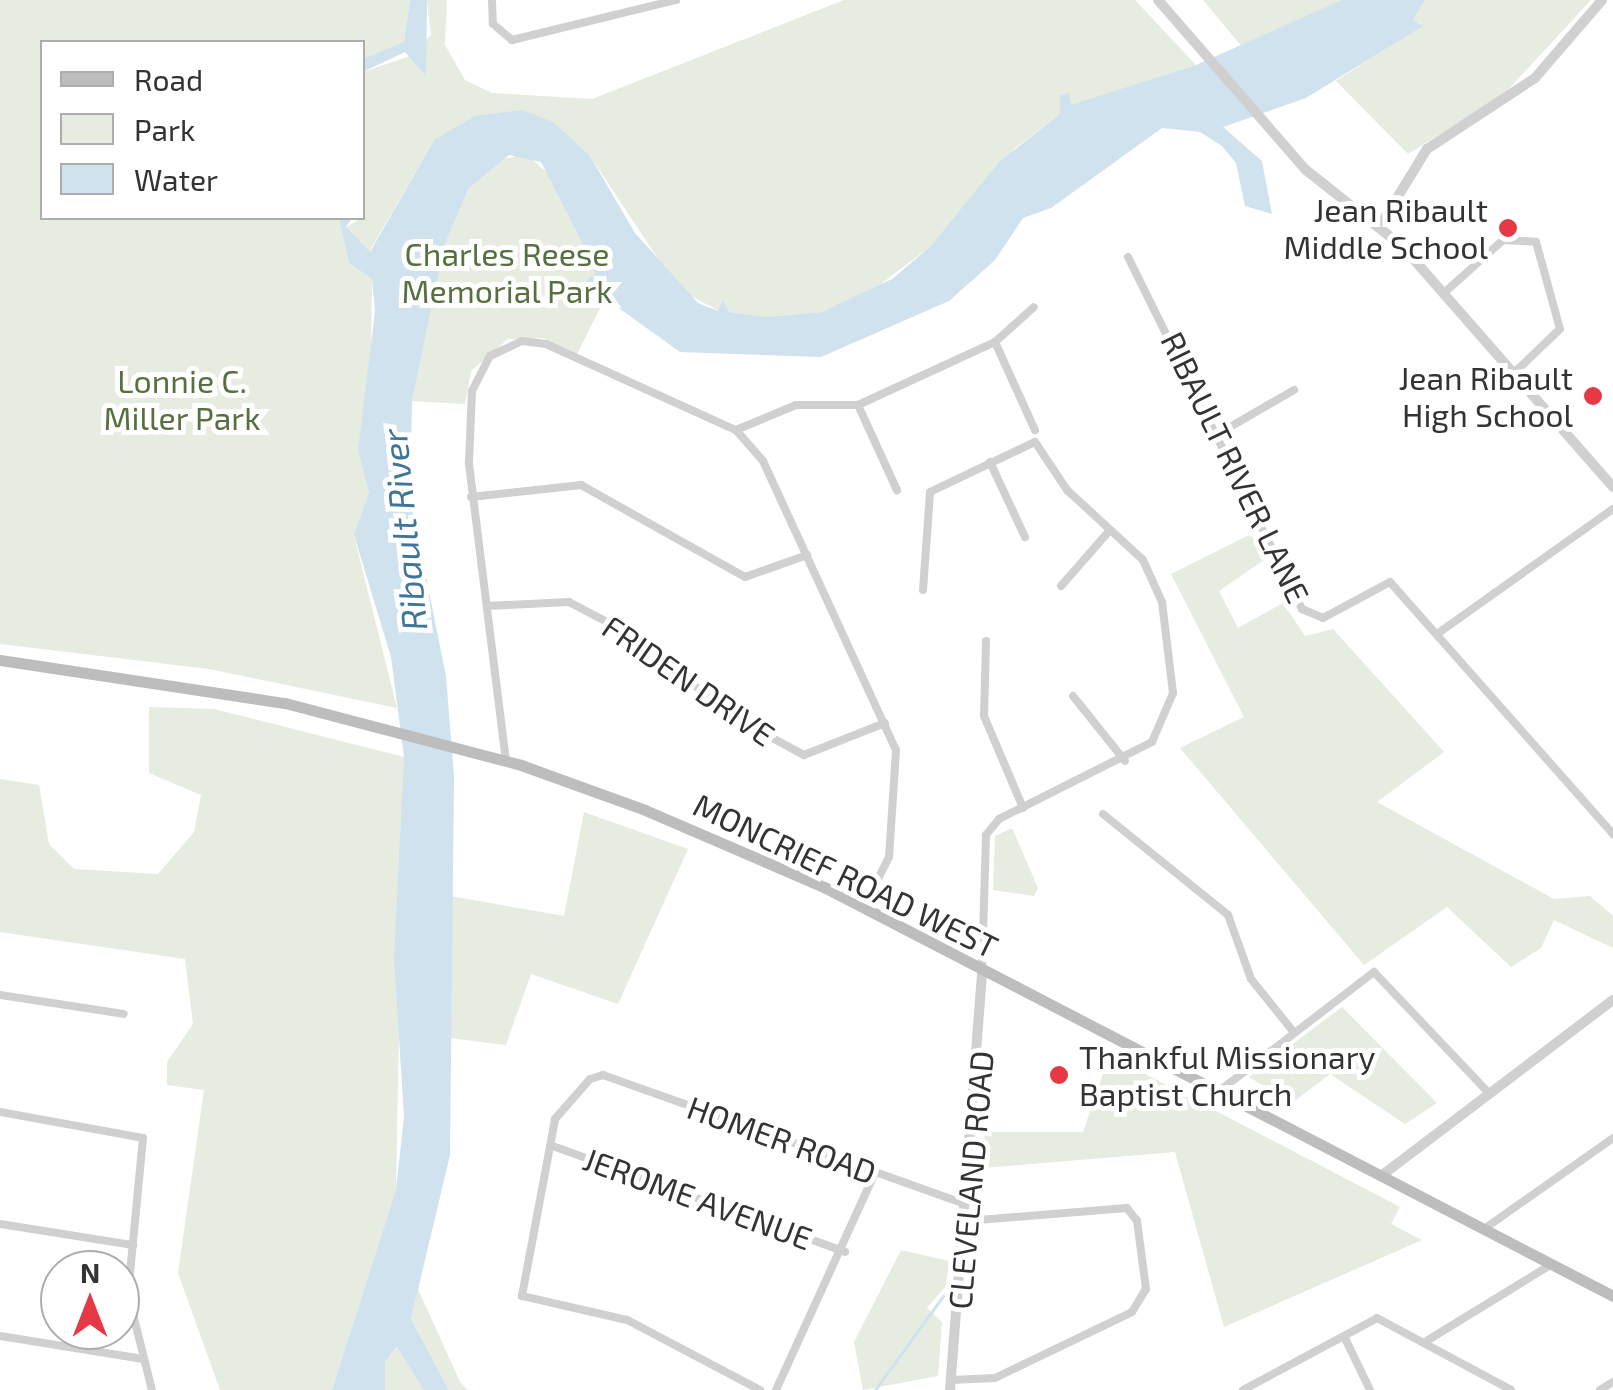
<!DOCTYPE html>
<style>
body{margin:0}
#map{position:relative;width:1613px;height:1390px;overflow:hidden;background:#fff;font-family:"Exo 2",sans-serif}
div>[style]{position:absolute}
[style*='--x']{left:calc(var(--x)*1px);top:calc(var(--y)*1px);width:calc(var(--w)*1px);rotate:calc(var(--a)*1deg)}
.green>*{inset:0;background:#e6ecdf}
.water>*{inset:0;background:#cfe2ee}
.stream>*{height:2.5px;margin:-1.25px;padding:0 1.25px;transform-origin:1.25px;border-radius:1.25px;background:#cfe2ee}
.minor>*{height:8px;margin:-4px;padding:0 4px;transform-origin:4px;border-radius:4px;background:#d0d0d0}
.tertiary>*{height:10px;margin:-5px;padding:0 5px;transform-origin:5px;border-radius:5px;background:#d0d0d0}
.secondary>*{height:11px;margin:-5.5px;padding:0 5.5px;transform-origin:5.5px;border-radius:5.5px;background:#bdbdbd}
.dots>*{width:28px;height:28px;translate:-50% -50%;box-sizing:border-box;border:5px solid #fff;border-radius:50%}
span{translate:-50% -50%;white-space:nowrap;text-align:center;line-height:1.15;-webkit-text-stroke:10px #fff;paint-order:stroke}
.poi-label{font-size:32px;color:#333}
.right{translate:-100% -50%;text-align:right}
.left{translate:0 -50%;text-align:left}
.park-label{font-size:32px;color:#56703f}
.street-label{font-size:32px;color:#333}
.water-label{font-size:35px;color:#3f7597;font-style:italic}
.legend{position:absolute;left:40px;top:40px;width:325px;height:180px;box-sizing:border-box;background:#fff;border:2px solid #adadad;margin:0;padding:12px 18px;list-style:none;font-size:30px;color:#333}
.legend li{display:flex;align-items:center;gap:20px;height:50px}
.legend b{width:50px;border:2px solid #adadad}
.north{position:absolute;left:40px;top:1250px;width:100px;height:100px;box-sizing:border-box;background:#fff;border:2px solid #adadad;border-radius:50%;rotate:0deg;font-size:28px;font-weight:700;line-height:40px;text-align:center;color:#333}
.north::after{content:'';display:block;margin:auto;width:35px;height:45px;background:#e63946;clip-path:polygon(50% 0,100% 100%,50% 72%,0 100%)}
</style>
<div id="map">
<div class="green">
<i style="clip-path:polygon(0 0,410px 0,404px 43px,363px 59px,362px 42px,42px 42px,42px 218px,339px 218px,349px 263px,372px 279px,369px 492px,354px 536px,397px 708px,209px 669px,0 644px)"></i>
<i style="clip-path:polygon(427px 0,447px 0,445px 45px,465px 80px,492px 93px,592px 99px,844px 0,1135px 0,1196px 65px,1071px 106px,1015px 148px,931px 246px,869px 293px,822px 312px,766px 317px,728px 312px,723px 300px,719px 311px,678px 289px,590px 156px,434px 140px,369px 252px,358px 247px,346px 227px,362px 218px,363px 72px,410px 56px,431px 35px)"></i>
<i style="clip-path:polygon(1203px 0,1342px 0,1243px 48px)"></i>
<i style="clip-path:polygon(1425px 0,1591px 0,1504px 94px,1408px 154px,1336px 81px,1422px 25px,1413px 20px)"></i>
<i style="clip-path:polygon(525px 154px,555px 179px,571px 209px,596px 274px,585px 284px,607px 294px,577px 354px,542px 338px,508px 339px,471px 371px,465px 404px,412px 401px,445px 244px,469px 188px,496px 161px)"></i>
<i style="clip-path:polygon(1251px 534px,1264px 560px,1219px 591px,1238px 628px,1283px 603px,1305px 636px,1333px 629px,1444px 752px,1377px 802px,1554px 899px,1590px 896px,1613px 916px,1613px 948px,1554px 920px,1541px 948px,1511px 967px,1447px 907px,1364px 965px,1180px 748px,1244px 717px,1171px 574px)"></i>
<i style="clip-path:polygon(149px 707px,214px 709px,404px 757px,396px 1189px,332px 1390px,220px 1390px,178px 1273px,204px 1090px,167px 1085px,167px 1062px,193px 1024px,185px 959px,0 932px,0 779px,39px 785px,49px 844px,74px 869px,158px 874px,194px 832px,201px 795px,149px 773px)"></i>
<i style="clip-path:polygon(584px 812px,688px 849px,618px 1004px,531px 974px,506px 1045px,449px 1038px,450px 896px,564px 916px)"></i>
<i style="clip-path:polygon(1012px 828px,1038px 888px,1034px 896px,993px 890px,995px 836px)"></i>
<i style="clip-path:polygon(1342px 1007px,1437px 1103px,1405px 1124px,1330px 1074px,1292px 1103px,1249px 1077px)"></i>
<i style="clip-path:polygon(1109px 1055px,1400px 1207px,1391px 1224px,1422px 1240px,1224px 1327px,1175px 1152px,983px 1168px,985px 1132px,1083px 1132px)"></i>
<i style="clip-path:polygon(901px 1250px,949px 1261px,946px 1286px,927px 1308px,942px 1322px,938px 1376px,863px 1390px,854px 1342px)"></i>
<i style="clip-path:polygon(418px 1289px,460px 1382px,468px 1390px,449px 1390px,411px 1319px)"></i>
<i style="clip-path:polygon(398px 1347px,415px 1362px,424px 1390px,385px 1390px,385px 1362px)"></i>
</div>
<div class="water">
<i style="clip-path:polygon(410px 0,427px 0,426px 76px,405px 52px,363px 72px,363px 59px,404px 42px)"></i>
<i style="clip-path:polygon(1342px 0,1425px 0,1413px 20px,1423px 26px,1306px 98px,1223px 127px,1262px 161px,1272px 214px,1245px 206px,1236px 163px,1222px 146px,1200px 132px,1162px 128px,1051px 208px,1023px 218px,995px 260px,949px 301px,821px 357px,680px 352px,584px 283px,595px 274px,592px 262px,541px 162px,509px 155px,469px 188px,445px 244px,412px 401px,410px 497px,446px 676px,454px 776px,450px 1155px,411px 1319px,449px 1390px,424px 1390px,397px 1347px,385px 1362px,385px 1390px,332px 1390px,396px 1189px,404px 1117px,394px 959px,404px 757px,391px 657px,354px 535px,369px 492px,358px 451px,375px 311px,372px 279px,349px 263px,339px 218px,352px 218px,346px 227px,370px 252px,434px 140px,475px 116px,522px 110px,553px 122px,590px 156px,635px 233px,698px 303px,718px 311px,723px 300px,729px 312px,766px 317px,822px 312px,892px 279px,931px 246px,1000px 161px,1060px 114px,1060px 95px,1069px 93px,1071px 105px,1196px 65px)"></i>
</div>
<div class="stream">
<i style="--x:875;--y:1390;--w:116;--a:-54.1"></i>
</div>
<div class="minor">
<i style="--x:492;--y:0;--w:24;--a:88"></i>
<i style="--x:493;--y:24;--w:25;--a:40"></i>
<i style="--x:512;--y:40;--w:169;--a:-13.7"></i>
<i style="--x:1128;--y:257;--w:393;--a:63.7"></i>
<i style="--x:1302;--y:609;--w:23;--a:23"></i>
<i style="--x:1323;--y:618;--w:76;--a:-28.2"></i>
<i style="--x:1390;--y:582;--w:337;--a:48.5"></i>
<i style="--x:1444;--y:293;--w:79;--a:-41.9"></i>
<i style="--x:1503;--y:240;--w:33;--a:3"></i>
<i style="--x:1536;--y:242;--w:90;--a:74.6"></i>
<i style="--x:1560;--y:329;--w:64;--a:136.3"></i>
<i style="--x:995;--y:342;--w:97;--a:65.6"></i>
<i style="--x:858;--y:405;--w:94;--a:65.4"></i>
<i style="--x:736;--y:430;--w:41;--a:48.9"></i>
<i style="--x:763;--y:461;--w:318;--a:65.3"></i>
<i style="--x:896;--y:750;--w:107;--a:93.7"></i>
<i style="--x:889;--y:857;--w:56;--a:116.6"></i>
<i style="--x:1218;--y:434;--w:88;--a:-30.1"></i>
<i style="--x:990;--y:462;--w:83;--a:65"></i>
<i style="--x:471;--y:497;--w:111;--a:-6.2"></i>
<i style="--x:581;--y:485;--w:188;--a:29.3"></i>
<i style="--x:745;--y:577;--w:66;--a:-19.5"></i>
<i style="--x:1061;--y:586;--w:74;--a:-48.8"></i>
<i style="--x:923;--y:590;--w:98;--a:-85.9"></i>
<i style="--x:930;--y:492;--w:116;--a:-25.5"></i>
<i style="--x:1035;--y:442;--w:58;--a:56.3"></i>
<i style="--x:1067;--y:490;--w:103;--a:42.6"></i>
<i style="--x:1143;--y:560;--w:46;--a:65.7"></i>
<i style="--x:1162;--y:602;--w:92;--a:83.1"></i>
<i style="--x:1173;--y:693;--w:53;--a:113.2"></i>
<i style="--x:1152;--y:742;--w:171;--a:153.3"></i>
<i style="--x:999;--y:819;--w:21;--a:129"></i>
<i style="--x:986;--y:835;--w:135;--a:91.7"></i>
<i style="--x:487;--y:606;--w:82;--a:-2.8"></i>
<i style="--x:569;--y:602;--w:90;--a:27.7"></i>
<i style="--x:649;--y:644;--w:101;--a:42.2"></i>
<i style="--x:724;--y:712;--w:91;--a:28.3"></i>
<i style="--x:804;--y:755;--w:87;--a:-21.6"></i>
<i style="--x:1437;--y:634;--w:216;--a:-35.4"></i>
<i style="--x:986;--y:641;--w:75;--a:91.5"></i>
<i style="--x:984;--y:716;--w:100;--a:67"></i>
<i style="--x:1073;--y:696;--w:83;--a:51.3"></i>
<i style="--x:506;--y:761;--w:301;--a:-97.1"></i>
<i style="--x:469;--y:462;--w:71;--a:-87.6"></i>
<i style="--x:472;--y:391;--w:39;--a:-63"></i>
<i style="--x:490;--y:356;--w:35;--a:-25"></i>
<i style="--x:522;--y:341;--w:24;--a:7"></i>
<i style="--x:546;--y:344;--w:209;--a:24.4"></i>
<i style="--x:736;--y:430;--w:65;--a:-22.6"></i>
<i style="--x:796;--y:405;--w:62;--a:0"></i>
<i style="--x:858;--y:405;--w:151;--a:-24.7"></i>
<i style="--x:995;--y:342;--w:52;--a:-41.9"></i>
<i style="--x:1103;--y:814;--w:161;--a:38.9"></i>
<i style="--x:1228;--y:915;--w:68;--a:70.2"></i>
<i style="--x:1251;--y:979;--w:65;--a:51.2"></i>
<i style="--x:0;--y:995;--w:125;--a:8.7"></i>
<i style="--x:1218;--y:1092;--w:197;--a:-37.6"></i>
<i style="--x:1374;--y:972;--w:164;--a:46.5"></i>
<i style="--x:0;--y:1112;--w:145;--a:10.3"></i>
<i style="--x:143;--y:1138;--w:157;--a:95.5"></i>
<i style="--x:128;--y:1294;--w:99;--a:76"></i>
<i style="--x:550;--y:1145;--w:314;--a:19.9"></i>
<i style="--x:0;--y:1224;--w:135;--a:9"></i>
<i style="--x:1484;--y:1229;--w:158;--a:-35.2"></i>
<i style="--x:0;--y:1336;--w:145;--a:9.1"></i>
<i style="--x:1344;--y:1336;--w:60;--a:64.3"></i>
<i style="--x:1428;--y:1340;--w:145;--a:-31.5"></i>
<i style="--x:951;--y:1380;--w:44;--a:-2.6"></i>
<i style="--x:995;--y:1378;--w:152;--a:-25.7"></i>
<i style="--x:1132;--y:1312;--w:27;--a:-59"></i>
<i style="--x:1146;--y:1289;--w:69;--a:-97.5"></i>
<i style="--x:1137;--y:1221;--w:16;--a:-128"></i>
<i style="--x:1127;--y:1208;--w:162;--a:175.4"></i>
<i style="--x:760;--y:1390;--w:150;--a:-152.2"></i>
<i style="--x:627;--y:1320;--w:108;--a:-167.1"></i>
<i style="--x:522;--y:1296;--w:180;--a:-79.4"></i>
<i style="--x:555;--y:1119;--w:53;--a:-48.8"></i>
<i style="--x:590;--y:1079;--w:14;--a:-17"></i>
<i style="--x:603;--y:1075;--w:385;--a:19.6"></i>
<i style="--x:776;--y:1390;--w:239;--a:-65.5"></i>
<i style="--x:1243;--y:1390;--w:152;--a:-28.2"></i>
<i style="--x:1377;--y:1318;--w:152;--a:28.2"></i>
<i style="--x:1600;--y:1390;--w:15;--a:-32"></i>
</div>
<div class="tertiary">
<i style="--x:1158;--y:0;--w:225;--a:49"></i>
<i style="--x:1306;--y:170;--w:122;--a:38.4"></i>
<i style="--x:1402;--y:246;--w:320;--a:48.8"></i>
<i style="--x:1381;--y:224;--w:88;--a:-58.5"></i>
<i style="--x:1427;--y:149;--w:129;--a:-33.3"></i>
<i style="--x:1535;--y:78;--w:103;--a:-49.3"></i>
<i style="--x:1381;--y:1176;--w:291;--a:-37.2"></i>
<i style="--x:950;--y:1390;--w:421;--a:-85.6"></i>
</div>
<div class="secondary">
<i style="--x:0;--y:660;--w:288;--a:8.6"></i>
<i style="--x:285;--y:703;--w:244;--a:14.7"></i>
<i style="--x:521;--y:765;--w:132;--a:19.9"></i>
<i style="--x:645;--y:810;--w:195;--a:23.3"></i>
<i style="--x:824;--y:887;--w:889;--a:27.4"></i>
</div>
<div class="dots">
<i style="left:1508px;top:228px;background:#e63946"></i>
<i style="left:1593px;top:396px;background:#e63946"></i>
<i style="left:1059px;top:1075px;background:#e63946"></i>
</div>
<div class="poi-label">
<span class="right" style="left:1488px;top:228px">Jean Ribault<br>Middle School</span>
<span class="right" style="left:1573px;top:396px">Jean Ribault<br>High School</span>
<span class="left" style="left:1079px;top:1075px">Thankful Missionary<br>Baptist Church</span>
</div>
<div class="park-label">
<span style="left:507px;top:272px">Charles Reese<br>Memorial Park</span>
<span style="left:182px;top:399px">Lonnie C.<br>Miller Park</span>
</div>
<div class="street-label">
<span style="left:1236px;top:467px;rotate:64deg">RIBAULT RIVER LANE</span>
<span style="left:689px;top:680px;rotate:35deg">FRIDEN DRIVE</span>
<span style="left:846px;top:875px;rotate:26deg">MONCRIEF ROAD WEST</span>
<span style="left:782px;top:1139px;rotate:20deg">HOMER ROAD</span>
<span style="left:970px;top:1180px;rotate:-85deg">CLEVELAND ROAD</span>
<span style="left:698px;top:1198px;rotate:20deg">JEROME AVENUE</span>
</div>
<div class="water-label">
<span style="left:403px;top:530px;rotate:-96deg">Ribault River</span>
</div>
<ul class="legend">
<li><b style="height:12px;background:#bdbdbd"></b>Road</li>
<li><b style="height:28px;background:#e6ecdf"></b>Park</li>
<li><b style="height:28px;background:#cfe2ee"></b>Water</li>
</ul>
<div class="north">N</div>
</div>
